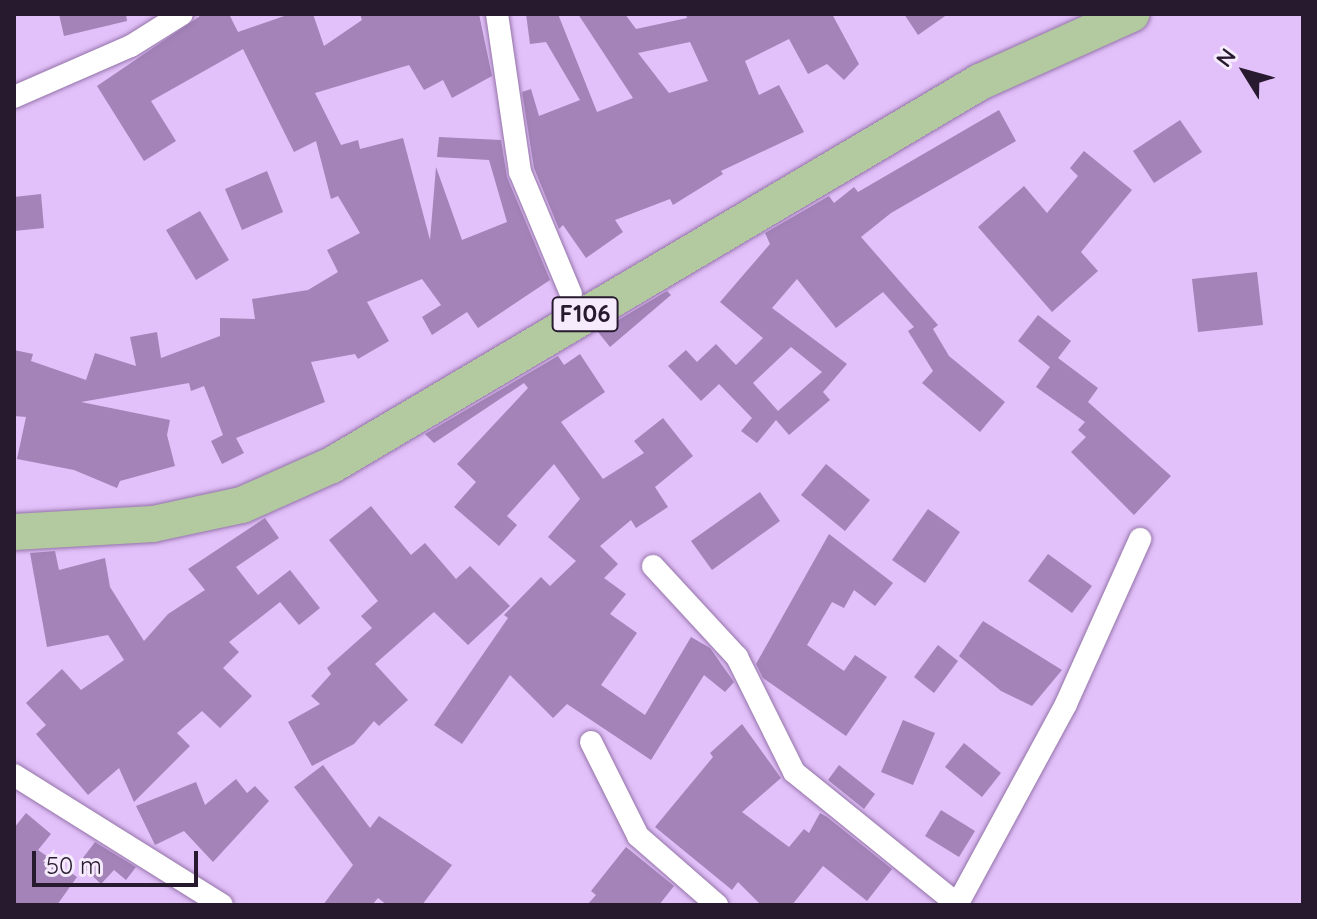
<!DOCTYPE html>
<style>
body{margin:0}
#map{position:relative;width:1317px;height:919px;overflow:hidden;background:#e2c0f9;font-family:Quicksand,sans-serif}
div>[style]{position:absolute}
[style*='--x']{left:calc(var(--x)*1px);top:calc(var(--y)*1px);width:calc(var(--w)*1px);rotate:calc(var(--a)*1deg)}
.building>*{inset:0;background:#a383b8}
.roads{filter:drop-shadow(0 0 2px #9373a8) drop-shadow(0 0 2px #9373a8)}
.street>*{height:22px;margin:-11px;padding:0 11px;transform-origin:11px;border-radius:11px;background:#fff}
.primary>*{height:36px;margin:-18px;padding:0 18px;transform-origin:18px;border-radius:18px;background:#b3caa0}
span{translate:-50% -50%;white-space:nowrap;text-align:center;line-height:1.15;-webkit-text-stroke:7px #f6ebfd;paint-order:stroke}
.shield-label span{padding:2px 6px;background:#f6ebfd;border:2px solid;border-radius:6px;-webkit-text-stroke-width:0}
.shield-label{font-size:24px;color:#271a2f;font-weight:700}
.frame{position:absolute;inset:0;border:16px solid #271a2f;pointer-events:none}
.north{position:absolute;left:1205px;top:32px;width:80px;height:80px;-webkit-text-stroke:6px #f6ebfd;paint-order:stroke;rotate:307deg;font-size:22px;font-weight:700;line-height:32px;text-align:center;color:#271a2f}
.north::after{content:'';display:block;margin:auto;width:28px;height:36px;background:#271a2f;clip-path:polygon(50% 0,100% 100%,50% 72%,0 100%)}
.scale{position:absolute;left:32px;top:851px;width:166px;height:36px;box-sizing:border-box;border:4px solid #271a2f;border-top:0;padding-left:10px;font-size:24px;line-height:28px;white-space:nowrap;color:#271a2f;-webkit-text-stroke:6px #f6ebfd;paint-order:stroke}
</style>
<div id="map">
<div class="building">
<i style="clip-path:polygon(59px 14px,126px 14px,127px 21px,64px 36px)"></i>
<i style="clip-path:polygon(203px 14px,229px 14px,238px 32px,290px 14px,313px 14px,324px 46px,362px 20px,360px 14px,479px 14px,492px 76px,452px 98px,443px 80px,424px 90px,409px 65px,315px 93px,341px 145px,358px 140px,360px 149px,403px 138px,430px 240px,436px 167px,462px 240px,507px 222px,489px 160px,437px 157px,439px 137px,501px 140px,507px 177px,550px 280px,478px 328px,467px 312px,432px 335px,422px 317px,441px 305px,422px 279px,367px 302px,389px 341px,358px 359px,355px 354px,311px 362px,325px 402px,236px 438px,244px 453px,222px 464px,211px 441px,223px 435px,204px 386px,191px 391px,189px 383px,81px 402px,170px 420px,167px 435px,175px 466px,120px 481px,117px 488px,74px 470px,17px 459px,26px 417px,14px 416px,14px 350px,33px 354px,31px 361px,86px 380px,95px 353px,136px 366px,130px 337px,157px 332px,161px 358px,220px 336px,220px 318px,255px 319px,252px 299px,308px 290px,338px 272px,327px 250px,360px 233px,338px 196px,331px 199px,316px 141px,294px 152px,243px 49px,151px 101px,176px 141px,144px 161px,97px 86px)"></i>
<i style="clip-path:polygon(evenodd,526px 14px,558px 14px,597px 112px,633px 98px,578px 14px,625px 14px,636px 29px,687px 18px,686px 14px,832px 14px,859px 64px,844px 80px,827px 64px,808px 74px,789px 39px,745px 61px,759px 95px,779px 85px,804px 132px,721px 171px,723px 174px,673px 205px,670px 199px,615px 220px,623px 232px,586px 258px,563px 225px,559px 229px,534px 168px,522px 92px,531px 89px,539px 116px,580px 100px,546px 42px,530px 44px,526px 14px,690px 42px,708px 81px,669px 93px,638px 53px,690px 42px)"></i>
<i style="clip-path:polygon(904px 14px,948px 14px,918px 35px)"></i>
<i style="clip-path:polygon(evenodd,999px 110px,1016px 141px,891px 213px,861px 237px,938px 325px,933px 329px,949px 356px,1005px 402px,980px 432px,922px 383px,933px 371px,908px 331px,914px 327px,883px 292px,836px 328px,797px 279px,772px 308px,847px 364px,823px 392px,830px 400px,789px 435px,776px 420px,757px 443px,741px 431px,752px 418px,719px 384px,701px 401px,668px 366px,686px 350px,697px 362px,716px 344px,736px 365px,763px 338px,720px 302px,770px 244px,765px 233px,829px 196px,834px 203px,854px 187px,858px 192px,999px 110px,791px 347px,822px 372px,778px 411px,753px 383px,791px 347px)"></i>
<i style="clip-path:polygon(1180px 120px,1202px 152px,1154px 183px,1133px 151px)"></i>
<i style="clip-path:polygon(1084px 151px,1132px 190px,1081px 252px,1098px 271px,1052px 312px,978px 227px,1024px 186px,1047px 213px,1078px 176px,1070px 168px)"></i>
<i style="clip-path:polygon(267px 171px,283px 212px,242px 230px,225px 189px)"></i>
<i style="clip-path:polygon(41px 194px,44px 228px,14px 231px,14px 197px)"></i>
<i style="clip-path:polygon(200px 211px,229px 260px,196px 280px,166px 230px)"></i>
<i style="clip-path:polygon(1257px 272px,1263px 325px,1198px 332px,1192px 279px)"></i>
<i style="clip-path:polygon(667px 291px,671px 295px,610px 347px,598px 332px)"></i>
<i style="clip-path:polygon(1038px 315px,1071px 341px,1058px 358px,1098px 388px,1088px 402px,1171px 476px,1134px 515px,1071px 452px,1086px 437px,1078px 430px,1085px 422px,1036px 387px,1050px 367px,1018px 341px)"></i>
<i style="clip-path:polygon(580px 354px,605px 392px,561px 422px,603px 479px,644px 453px,634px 441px,663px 418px,693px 456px,655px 487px,668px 507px,636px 528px,631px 520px,600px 546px,618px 564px,604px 578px,626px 594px,610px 614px,637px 633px,601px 685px,645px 715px,691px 637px,710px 648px,734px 682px,725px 692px,704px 675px,651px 760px,567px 704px,553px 718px,510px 675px,462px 744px,434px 725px,508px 618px,504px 615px,541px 577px,550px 586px,576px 561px,548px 537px,580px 499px,554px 464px,507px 516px,517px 525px,499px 546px,454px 507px,476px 482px,457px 464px,528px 388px,524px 383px,434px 443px,425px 434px,558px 356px,564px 365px)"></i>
<i style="clip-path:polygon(826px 464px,870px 500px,845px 531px,801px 495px)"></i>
<i style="clip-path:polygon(760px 492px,780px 521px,712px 570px,691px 541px)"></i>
<i style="clip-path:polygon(371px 506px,411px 555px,425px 543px,456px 579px,470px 566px,510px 606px,468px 645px,434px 612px,375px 664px,408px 700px,379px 726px,374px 721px,354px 744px,312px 766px,288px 722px,320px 704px,311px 696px,331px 674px,327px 668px,372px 628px,361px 616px,378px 601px,329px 540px)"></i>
<i style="clip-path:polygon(928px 509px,960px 532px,925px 583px,892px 560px)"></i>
<i style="clip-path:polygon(265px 518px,279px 538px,236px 567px,258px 595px,290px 570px,320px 608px,299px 625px,280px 602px,229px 642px,239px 652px,223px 668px,252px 696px,220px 728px,202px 711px,177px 733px,190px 746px,134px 802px,119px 768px,88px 795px,36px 734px,46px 725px,26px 703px,62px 669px,81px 690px,124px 660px,108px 635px,47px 647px,30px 553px,55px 551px,59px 570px,105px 558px,110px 587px,144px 641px,168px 614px,205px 590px,188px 569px)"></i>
<i style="clip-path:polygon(829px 534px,893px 583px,875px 606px,854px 590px,844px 608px,832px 602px,807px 645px,844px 671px,855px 655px,887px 677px,846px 736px,763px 678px,756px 664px)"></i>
<i style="clip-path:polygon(1048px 554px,1092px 586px,1072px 613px,1028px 581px)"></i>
<i style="clip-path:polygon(983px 621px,1062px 670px,1032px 706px,1001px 691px,959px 656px)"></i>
<i style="clip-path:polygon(938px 645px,958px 661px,934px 693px,914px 677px)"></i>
<i style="clip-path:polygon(903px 720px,935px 733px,913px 785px,881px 772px)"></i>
<i style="clip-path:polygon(742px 724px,781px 778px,742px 812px,789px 847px,804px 829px,809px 833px,820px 813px,827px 817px,892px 869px,867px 901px,823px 866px,792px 905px,761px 905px,738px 882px,732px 890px,655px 827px,713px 757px,710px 753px)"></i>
<i style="clip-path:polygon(964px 743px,1001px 773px,982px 797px,945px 767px)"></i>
<i style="clip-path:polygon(323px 765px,370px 828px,379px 816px,452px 865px,422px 905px,387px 905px,378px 898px,372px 905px,323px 905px,353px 865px,294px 787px)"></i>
<i style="clip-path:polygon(839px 765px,875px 794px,864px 809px,828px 780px)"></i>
<i style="clip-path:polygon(236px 779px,247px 793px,255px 786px,269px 801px,213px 862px,184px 831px,155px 845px,136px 806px,196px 782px,205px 805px)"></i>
<i style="clip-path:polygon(941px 810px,975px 831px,959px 857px,925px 836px)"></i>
<i style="clip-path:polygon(26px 813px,51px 834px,38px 850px,77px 877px,57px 905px,14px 905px,14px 828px)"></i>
<i style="clip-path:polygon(95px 842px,136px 867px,126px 880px,114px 870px,101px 884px,79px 863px)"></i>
<i style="clip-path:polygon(626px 847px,674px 886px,659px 905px,587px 905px,596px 895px,591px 891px)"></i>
</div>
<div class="roads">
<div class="street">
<i style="--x:497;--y:14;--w:160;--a:81.7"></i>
<i style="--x:520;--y:172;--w:132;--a:67.3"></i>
<i style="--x:14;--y:97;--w:128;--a:-23.6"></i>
<i style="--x:131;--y:46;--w:60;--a:-32.1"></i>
<i style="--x:653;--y:566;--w:124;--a:47.3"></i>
<i style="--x:737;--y:657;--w:128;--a:63.6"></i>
<i style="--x:794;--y:772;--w:210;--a:39"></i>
<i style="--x:591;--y:742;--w:105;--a:63.4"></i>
<i style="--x:638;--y:836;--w:105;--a:41.1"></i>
<i style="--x:14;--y:775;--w:245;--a:32"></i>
<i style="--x:957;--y:905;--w:229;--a:-61.5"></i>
<i style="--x:1066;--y:704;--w:181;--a:-65.8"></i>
</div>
<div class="primary">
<i style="--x:14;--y:532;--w:139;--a:-3.3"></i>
<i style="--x:153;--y:524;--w:91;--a:-12.1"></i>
<i style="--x:242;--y:505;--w:98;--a:-24"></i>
<i style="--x:332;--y:465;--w:753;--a:-30.59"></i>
<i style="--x:980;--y:82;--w:166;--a:-24.2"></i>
</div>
</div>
<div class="shield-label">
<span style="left:585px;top:314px">F106</span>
</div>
<div class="frame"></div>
<div class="north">N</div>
<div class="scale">50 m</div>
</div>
